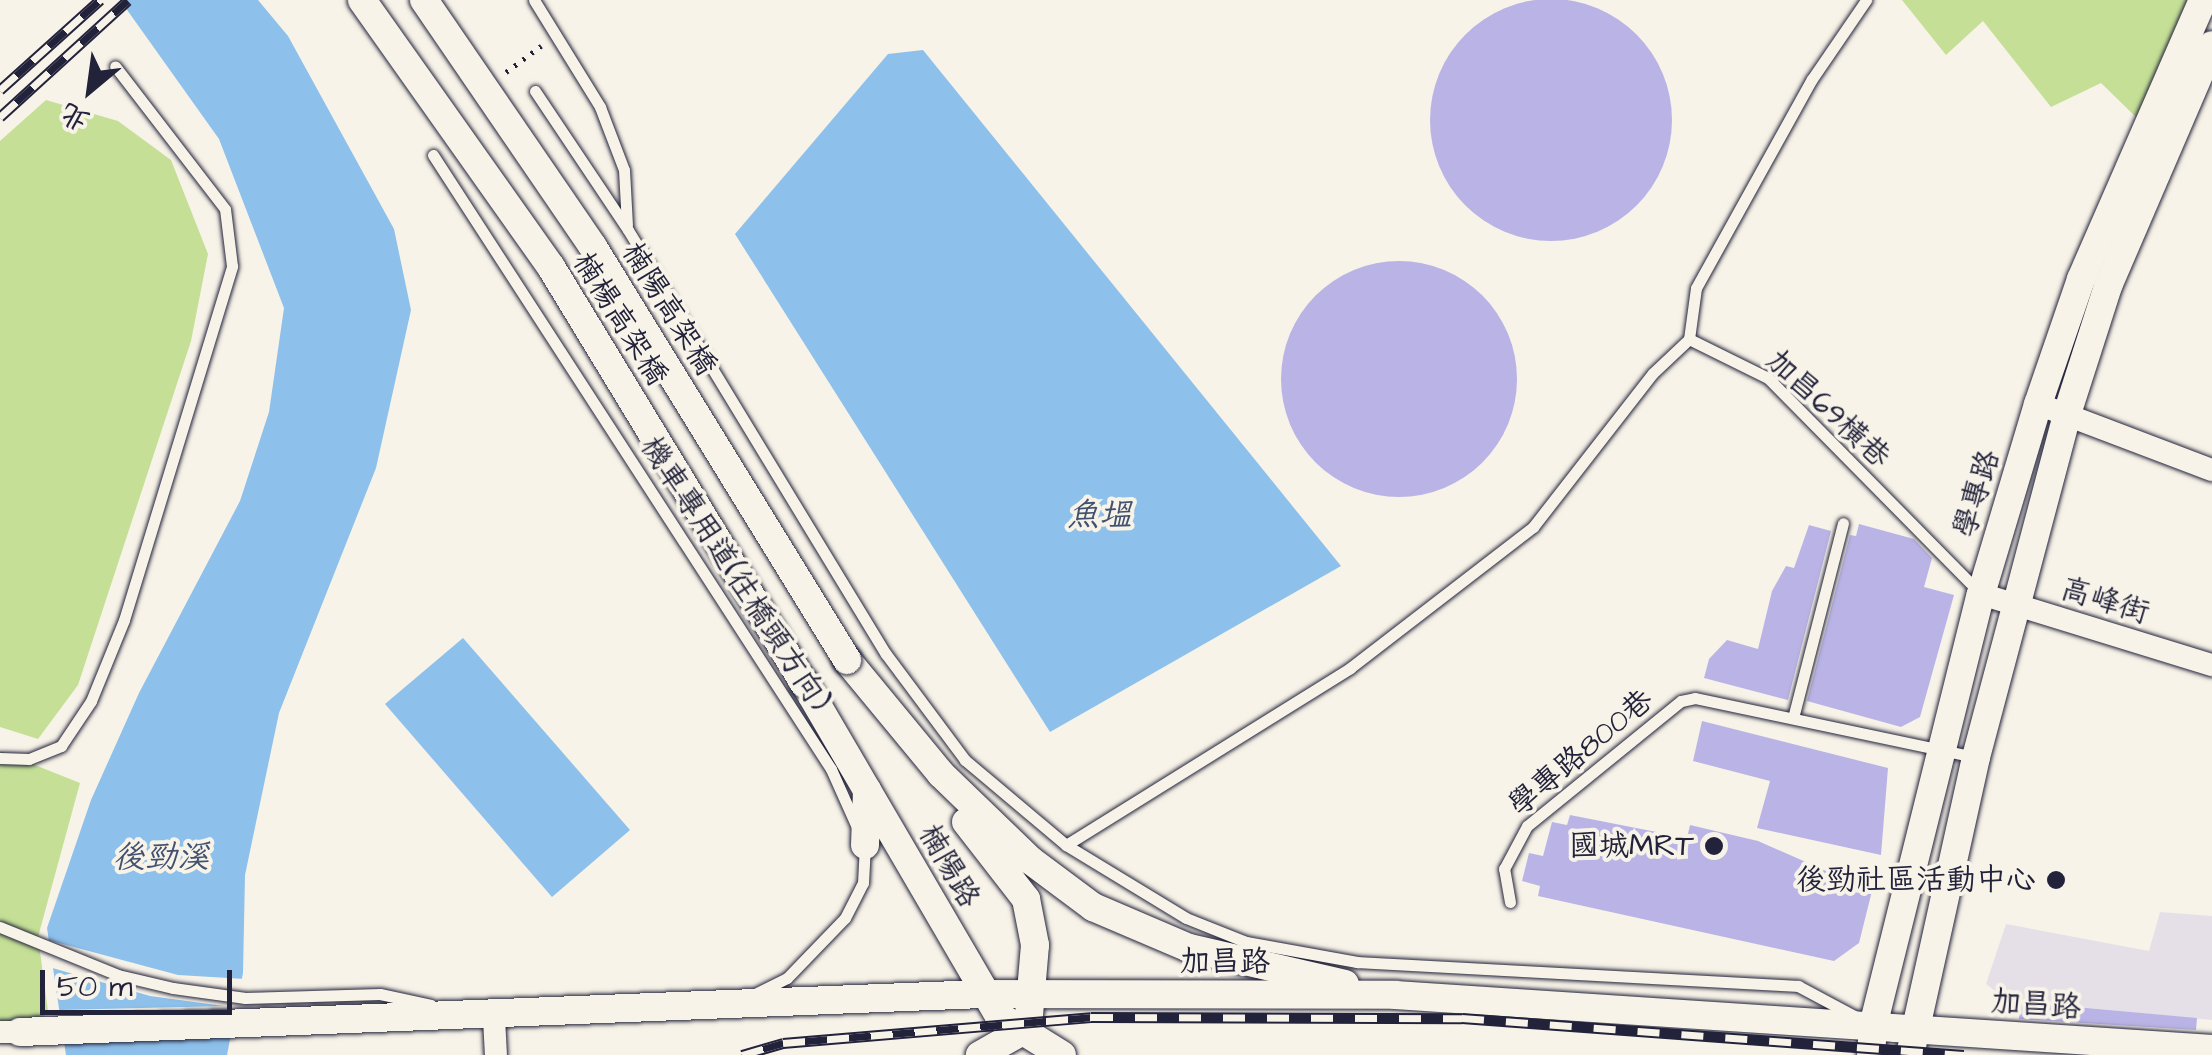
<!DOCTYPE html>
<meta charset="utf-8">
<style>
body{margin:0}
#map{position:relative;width:2212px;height:1055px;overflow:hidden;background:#f7f3e8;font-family:"Architects Daughter","LXGW WenKai TC",sans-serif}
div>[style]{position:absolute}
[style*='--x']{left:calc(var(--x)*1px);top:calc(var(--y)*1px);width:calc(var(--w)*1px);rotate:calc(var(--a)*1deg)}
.built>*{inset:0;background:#e5e0e7}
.green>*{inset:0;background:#c5e096}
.water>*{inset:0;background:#8dc0ea}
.pier>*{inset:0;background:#f7f3e8}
.building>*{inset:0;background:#bab4e6}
.round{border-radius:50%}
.path>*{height:5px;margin-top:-2.5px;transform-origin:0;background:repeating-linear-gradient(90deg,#22223b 0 2.5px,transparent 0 10.5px)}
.roads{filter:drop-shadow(0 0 2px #22223b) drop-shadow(0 0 2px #22223b)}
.service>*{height:11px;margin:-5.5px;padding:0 5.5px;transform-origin:5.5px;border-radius:5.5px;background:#f7f3e8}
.minor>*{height:22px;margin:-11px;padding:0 11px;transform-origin:11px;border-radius:11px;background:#f7f3e8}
.tertiary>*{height:28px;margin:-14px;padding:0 14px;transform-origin:14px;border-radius:14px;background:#f7f3e8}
.rail>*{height:11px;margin-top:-5.5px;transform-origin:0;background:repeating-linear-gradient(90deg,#f7f3e8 0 22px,#22223b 0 44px);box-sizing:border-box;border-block:2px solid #22223b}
.bridges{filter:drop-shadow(0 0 2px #22223b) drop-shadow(0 0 2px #22223b)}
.tertiary-bridge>*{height:28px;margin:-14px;padding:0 14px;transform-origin:14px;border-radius:14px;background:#f7f3e8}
.dots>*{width:28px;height:28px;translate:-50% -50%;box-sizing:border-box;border:5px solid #f7f3e8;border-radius:50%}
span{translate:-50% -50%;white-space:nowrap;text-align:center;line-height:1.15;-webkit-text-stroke:8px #f7f3e8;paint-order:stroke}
.street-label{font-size:30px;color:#22223b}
.poi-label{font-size:30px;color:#22223b}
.right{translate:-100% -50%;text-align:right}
.water-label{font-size:32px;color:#425170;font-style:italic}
.north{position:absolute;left:40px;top:40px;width:100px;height:100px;-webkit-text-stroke:8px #f7f3e8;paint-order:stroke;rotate:209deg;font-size:28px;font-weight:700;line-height:40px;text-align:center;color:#22223b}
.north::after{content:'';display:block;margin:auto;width:35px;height:45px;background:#22223b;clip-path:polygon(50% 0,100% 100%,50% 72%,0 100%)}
.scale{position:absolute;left:40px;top:970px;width:192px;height:45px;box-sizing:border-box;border:5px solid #22223b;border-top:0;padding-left:12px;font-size:30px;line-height:35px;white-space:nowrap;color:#22223b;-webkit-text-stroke:8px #f7f3e8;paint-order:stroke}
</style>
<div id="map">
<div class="built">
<i style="clip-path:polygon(2160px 912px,2212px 916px,2212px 1020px,2007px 1000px,1986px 984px,2006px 924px,2149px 951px)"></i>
</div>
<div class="green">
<i style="clip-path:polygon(1902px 0,2195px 0,2140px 121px,2101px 83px,2051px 107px,1983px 21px,1946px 55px)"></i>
<i style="clip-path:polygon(46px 100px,118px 121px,171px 160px,208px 254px,191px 341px,78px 685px,38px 739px,0 727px,0 141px)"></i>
<i style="clip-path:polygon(0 751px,80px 783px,38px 937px,48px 1011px,38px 1024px,0 1023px)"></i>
</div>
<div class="water">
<i style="clip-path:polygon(120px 0,258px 0,288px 36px,394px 229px,411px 310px,376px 468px,279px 713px,245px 875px,243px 973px,227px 1055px,66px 1055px,47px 928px,91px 800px,139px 693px,240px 501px,269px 412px,284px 308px,219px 139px)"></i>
<i style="clip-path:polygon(923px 50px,1341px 566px,1050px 732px,735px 234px,888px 54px)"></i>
<i style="clip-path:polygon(463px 638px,630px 830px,552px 897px,385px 704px)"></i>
</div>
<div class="pier">
<i style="clip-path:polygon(44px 939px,178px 975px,245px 979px,235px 1036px,59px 1018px,58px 1010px,224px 1006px,150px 996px,49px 967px)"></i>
</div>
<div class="building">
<i class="round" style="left:1430px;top:-1px;width:242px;height:242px"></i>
<i class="round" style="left:1281px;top:261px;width:236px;height:236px"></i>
<i style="clip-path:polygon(1859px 524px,1914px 539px,1932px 558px,1924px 587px,1954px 595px,1920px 717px,1901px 727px,1807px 701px,1850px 535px,1856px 536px)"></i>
<i style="clip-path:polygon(1809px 525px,1831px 531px,1788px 700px,1704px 678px,1709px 659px,1727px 640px,1758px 649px,1772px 591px,1786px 566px,1794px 568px)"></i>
<i style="clip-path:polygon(1702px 721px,1888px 768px,1881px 855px,1757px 828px,1770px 781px,1693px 761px)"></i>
<i style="clip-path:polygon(1570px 815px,1687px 838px,1690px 825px,1758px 841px,1872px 891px,1859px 943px,1834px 961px,1538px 896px,1540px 886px,1522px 881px,1529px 853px,1543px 856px,1552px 822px,1567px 825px)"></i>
<i style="clip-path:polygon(2020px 1002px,2197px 1018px,2196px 1030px,2019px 1019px)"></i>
</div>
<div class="path">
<i style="--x:506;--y:72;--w:44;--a:-36.6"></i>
</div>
<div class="roads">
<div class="service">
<i style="--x:534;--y:0;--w:126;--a:58.3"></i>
<i style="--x:600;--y:107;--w:67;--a:69.1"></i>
<i style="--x:624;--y:170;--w:55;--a:86.9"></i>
<i style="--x:535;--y:91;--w:167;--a:56.2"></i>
<i style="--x:628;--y:230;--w:496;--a:58.7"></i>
<i style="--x:886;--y:654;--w:132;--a:53.3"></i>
<i style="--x:965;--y:760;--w:132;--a:40.1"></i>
<i style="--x:1066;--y:845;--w:140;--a:31.3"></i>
<i style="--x:1186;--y:918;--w:65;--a:21.8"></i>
<i style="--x:1246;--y:942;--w:113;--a:10.2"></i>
<i style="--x:1357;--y:962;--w:442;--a:3.1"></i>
<i style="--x:1798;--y:986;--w:66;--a:28.1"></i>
<i style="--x:433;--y:155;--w:732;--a:57.05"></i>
<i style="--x:831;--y:769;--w:64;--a:65.9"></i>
<i style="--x:1689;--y:339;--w:88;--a:26.3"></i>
<i style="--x:1768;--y:378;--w:302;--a:45.4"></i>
<i style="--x:1689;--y:339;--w:51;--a:-82.2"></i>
<i style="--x:1696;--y:288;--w:239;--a:-61"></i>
<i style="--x:1812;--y:79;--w:96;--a:-55.6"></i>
<i style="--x:1793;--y:718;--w:201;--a:-75.6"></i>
<i style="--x:0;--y:758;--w:29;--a:2"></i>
<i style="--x:29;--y:759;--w:35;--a:-22"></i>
<i style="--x:61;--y:746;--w:54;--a:-56.3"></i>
<i style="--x:91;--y:701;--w:87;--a:-67.8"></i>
<i style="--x:124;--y:620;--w:370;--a:-73"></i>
<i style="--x:232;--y:266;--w:57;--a:-97"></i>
<i style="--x:225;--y:209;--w:180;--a:-127.6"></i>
<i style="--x:1066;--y:845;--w:335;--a:-31.9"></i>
<i style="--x:1350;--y:668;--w:231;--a:-37.6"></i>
<i style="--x:1533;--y:527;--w:195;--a:-52.1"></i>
<i style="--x:1653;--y:373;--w:50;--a:-43.4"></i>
<i style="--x:1510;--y:902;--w:34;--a:-100"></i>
<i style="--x:1504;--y:869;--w:49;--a:-61.9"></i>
<i style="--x:1527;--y:826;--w:198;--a:-39.1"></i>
<i style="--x:1681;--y:701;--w:14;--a:-12"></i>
<i style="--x:1695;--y:698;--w:287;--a:11.9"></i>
<i style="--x:0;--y:927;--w:127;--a:22.1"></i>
<i style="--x:118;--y:975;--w:57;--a:13.3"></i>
<i style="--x:173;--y:988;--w:73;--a:7.9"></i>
<i style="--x:245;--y:998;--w:135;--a:-1.7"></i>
<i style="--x:380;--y:994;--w:52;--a:12.2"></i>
<i style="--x:751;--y:996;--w:40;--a:-26.6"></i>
<i style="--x:787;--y:978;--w:83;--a:-46"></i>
<i style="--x:845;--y:918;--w:39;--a:-63"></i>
<i style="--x:863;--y:883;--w:39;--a:-87"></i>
</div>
<div class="minor">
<i style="--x:2038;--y:404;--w:186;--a:20.8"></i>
<i style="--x:1981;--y:594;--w:242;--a:17.1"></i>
<i style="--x:494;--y:1018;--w:37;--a:87"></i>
<i style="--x:0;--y:1032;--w:20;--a:0"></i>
</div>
<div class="tertiary">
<i style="--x:847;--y:660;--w:148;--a:50.5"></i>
<i style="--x:941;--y:774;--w:124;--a:44"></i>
<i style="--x:1030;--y:860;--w:79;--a:36.7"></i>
<i style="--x:1093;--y:907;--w:104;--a:23.1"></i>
<i style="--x:1189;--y:948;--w:160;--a:13"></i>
<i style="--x:805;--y:684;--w:385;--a:59.7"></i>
<i style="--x:999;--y:1016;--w:74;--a:31.8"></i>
<i style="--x:966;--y:822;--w:98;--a:52.1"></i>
<i style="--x:1026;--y:899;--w:47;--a:78.9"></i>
<i style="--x:1035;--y:945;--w:70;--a:94.9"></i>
<i style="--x:1029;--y:1015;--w:21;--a:119"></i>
<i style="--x:1019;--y:1033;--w:45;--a:150.6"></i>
<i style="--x:865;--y:845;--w:55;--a:-87.9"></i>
<i style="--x:20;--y:1032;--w:966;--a:-2.26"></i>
<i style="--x:985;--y:994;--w:410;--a:0.1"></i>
<i style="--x:1395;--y:995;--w:819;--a:3.78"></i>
<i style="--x:1871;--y:1055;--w:29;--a:-86"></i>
<i style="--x:1873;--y:1026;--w:445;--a:-76"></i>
<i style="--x:1981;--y:594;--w:198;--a:-73.3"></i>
<i style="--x:2038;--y:404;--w:132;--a:-71"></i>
<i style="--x:2081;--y:279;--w:305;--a:-66.4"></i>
<i style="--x:1910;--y:1055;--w:305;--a:-77.5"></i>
<i style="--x:1976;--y:757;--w:355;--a:-75.1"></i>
<i style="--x:2067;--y:414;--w:134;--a:-72.2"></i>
<i style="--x:2108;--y:286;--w:262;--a:-66.7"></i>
</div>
</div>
<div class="rail">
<i style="--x:0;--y:90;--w:135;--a:-42"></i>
<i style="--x:0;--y:117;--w:173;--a:-42.4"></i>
<i style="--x:742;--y:1055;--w:43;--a:-16.3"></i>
<i style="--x:783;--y:1043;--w:309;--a:-4.8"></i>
<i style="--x:1091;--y:1017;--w:371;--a:0.2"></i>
<i style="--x:1462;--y:1018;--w:503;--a:4.22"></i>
</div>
<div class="bridges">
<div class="tertiary-bridge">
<i style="--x:362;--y:0;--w:327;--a:54.7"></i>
<i style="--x:551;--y:267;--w:488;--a:58.7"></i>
<i style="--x:424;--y:0;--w:299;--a:55.6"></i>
<i style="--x:593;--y:247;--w:485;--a:58.4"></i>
</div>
</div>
<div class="dots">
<i style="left:1714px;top:846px;background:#22223b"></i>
<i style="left:2056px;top:880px;background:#22223b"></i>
</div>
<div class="street-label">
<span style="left:669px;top:309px;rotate:58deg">楠陽高架橋</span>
<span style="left:620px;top:319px;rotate:58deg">楠楊高架橋</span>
<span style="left:1828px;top:409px;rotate:43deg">加昌69橫巷</span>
<span style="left:1977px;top:494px;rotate:-73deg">學專路</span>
<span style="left:735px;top:574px;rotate:57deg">機車專用道(往橋頭方向)</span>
<span style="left:2105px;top:601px;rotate:17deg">高峰街</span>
<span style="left:1581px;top:753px;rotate:-40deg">學專路800巷</span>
<span style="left:949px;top:866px;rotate:60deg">楠陽路</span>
<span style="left:1225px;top:962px">加昌路</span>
<span style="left:2036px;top:1005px;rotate:4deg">加昌路</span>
</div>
<div class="poi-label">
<span class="right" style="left:1694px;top:846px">國城MRT</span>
<span class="right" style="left:2036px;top:880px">後勁社區活動中心</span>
</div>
<div class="water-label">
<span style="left:1099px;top:516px">魚塭</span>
<span style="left:161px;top:858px">後勁溪</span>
</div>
<div class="north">北</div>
<div class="scale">50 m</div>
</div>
